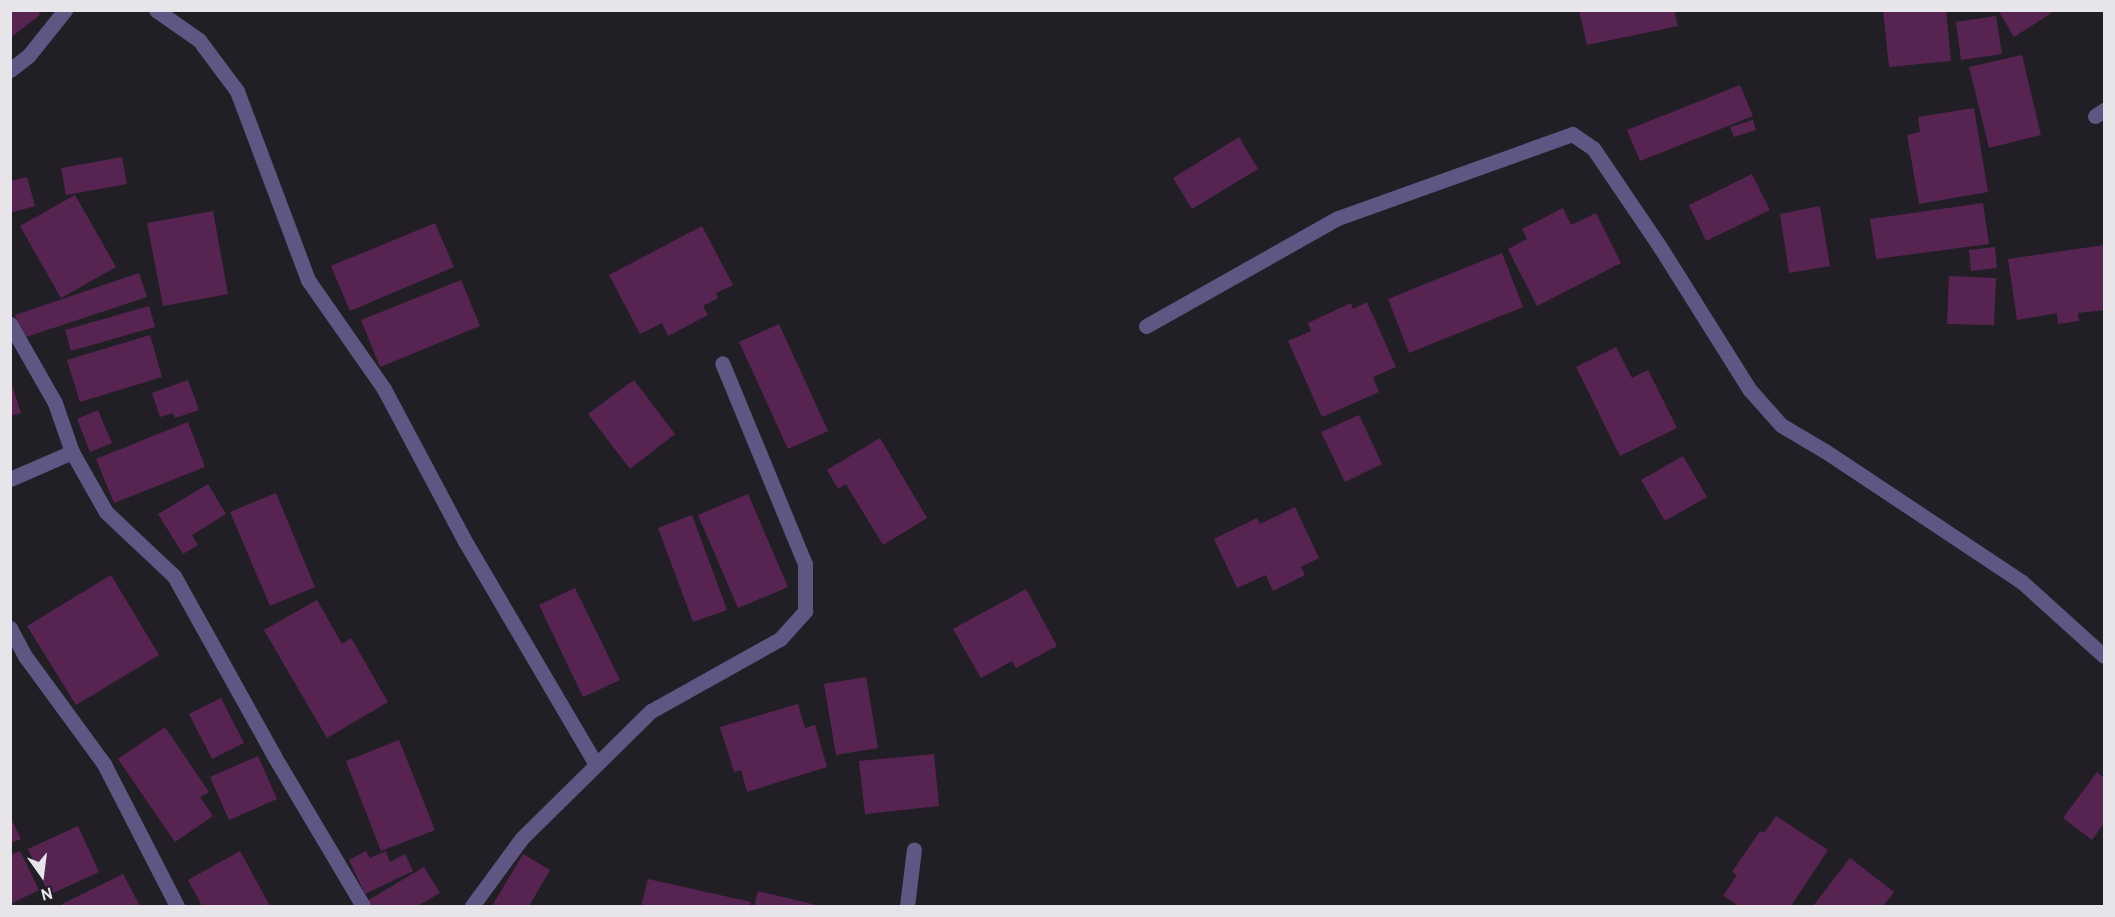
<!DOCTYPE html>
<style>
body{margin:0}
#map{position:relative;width:2115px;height:917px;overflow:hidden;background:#221e26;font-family:Overpass,sans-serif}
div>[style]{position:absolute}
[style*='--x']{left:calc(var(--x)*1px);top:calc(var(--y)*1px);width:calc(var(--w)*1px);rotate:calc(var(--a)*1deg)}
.building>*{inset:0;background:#572452}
.minor>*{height:15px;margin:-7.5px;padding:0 7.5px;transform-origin:7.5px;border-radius:7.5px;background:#5e5783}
span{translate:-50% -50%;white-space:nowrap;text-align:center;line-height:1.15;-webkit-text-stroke:6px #221e26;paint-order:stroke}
.frame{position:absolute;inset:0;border:12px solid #e8e5ea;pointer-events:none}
.north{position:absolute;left:12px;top:845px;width:60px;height:60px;-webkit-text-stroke:4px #221e26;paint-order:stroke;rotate:166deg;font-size:16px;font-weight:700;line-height:24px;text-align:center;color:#e8e5ea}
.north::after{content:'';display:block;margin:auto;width:21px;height:27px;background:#e8e5ea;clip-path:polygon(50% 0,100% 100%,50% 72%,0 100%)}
</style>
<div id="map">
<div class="building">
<i style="clip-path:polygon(10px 10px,37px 10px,40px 15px,10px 38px)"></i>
<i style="clip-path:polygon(1579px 10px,1674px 10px,1678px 26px,1587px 45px)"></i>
<i style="clip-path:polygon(1883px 10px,1946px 10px,1951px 61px,1889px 67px)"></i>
<i style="clip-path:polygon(1998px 10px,2056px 10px,2014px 37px)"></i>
<i style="clip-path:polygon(1996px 16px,2002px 54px,1961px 60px,1956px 22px)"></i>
<i style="clip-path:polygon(2022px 55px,2041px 135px,1989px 148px,1969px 67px)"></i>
<i style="clip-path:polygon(1740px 85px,1753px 116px,1640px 161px,1627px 130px)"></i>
<i style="clip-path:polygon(1974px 108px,1988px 192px,1919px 204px,1907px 135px,1920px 132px,1918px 117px)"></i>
<i style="clip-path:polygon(1753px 120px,1756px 130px,1734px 137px,1730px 127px)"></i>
<i style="clip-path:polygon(1239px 137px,1258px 169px,1192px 209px,1173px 178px)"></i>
<i style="clip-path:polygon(122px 157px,127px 184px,66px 195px,61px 168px)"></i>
<i style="clip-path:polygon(1752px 174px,1770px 210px,1706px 241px,1689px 205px)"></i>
<i style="clip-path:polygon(27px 177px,35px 206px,10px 213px,10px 181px)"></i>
<i style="clip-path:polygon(75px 195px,116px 267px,61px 298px,20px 226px)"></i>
<i style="clip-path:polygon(1983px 203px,1989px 244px,1876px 259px,1870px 219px)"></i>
<i style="clip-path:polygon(1820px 206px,1830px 266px,1789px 273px,1780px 214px)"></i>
<i style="clip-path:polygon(1563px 208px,1571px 225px,1596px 213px,1621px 263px,1537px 306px,1508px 249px,1527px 239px,1522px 229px)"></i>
<i style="clip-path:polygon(213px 211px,228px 294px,163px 306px,147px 223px)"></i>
<i style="clip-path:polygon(435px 223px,454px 267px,350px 311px,331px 266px)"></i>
<i style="clip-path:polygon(702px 226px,733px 285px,716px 293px,718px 298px,703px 306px,708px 315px,668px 336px,662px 323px,640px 334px,609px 275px)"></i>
<i style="clip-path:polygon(2104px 245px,2104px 310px,2078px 313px,2079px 321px,2058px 324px,2057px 313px,2017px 320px,2008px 259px)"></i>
<i style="clip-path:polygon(1995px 247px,1997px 268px,1971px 271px,1969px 250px)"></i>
<i style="clip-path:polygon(1502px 253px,1523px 307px,1409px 353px,1388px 299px)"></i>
<i style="clip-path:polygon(139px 273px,147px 297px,23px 338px,15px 315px)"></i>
<i style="clip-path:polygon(1949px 276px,1996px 278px,1994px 325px,1947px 324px)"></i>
<i style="clip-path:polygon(461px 280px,480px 326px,380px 367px,361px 320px)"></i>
<i style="clip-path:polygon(1367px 302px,1396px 367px,1373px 377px,1379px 392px,1322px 417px,1288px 341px,1311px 331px,1308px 323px,1351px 303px,1353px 309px)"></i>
<i style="clip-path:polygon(149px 306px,155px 327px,71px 351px,65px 330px)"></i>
<i style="clip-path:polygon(779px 324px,828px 431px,788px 449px,739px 342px)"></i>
<i style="clip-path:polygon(150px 335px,162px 377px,80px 402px,67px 360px)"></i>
<i style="clip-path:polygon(1616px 347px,1632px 378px,1648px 370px,1677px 428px,1620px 456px,1576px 367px)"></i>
<i style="clip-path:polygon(10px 379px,21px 413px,10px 416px)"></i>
<i style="clip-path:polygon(188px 380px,199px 410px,175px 418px,173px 413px,160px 417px,152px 393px)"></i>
<i style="clip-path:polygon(634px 380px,675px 434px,630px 469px,588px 414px)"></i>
<i style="clip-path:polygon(98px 410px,112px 443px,90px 452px,77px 419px)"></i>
<i style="clip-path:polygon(1359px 415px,1382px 464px,1345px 482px,1321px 432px)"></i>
<i style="clip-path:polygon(188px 422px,205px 467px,114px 503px,96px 459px)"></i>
<i style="clip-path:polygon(880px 438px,927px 518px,883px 545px,846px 484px,838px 489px,827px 470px)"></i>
<i style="clip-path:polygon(1683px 456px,1707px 497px,1665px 521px,1641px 480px)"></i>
<i style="clip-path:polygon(208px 484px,226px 514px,192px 535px,198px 545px,183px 554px,158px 514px)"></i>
<i style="clip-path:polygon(276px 493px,315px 587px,270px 606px,230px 512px)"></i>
<i style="clip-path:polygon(748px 494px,788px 587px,738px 608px,698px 515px)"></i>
<i style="clip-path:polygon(1295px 507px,1319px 558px,1301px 567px,1305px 575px,1273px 591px,1266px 575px,1237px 588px,1214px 539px,1257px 518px,1260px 524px)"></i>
<i style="clip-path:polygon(692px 515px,727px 610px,693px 622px,658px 528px)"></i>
<i style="clip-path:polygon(111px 575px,159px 655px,76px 705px,27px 626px)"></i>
<i style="clip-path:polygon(575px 588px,620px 680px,583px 697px,539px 605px)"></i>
<i style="clip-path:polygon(1026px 589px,1057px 646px,1016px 668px,1012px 661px,981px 678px,953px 629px)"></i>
<i style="clip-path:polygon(317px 600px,342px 644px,351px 638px,388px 702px,327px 738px,264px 630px)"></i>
<i style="clip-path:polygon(866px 677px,878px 748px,836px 755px,824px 684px)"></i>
<i style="clip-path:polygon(221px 698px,244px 743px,212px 759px,189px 714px)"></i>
<i style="clip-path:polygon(798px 704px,805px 728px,815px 725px,827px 767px,747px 792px,741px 770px,734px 772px,720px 727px)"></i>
<i style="clip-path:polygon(165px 727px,209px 792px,200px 797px,213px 816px,175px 842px,118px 759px)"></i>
<i style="clip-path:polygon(399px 740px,435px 830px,381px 851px,346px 761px)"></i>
<i style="clip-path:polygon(934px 754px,939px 806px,865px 814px,859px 761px)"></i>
<i style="clip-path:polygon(258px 756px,277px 799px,229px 820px,210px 777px)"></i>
<i style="clip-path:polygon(2097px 772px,2104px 778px,2104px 823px,2092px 840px,2063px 818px)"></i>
<i style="clip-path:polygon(10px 816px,21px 839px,10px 843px)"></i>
<i style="clip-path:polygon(1776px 816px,1828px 850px,1791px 906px,1739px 906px,1723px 896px,1737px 875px,1732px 872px,1760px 831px,1764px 833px)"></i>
<i style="clip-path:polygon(78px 826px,99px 872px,49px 895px,28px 849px)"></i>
<i style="clip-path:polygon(20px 851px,39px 890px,10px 904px,10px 855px)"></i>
<i style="clip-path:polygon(240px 851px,270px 906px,202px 906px,188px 880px)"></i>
<i style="clip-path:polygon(366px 851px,370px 858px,386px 851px,390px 862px,405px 854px,413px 871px,365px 894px,349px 860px)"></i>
<i style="clip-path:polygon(523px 854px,550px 870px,529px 906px,492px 906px)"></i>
<i style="clip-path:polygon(1850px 858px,1894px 892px,1883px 906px,1813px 906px)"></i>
<i style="clip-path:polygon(424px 867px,440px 893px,417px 906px,371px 906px,367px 901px)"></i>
<i style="clip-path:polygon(123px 874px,140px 906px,63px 906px,62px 904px)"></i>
<i style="clip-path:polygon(648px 879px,751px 902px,750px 906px,641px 906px)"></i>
<i style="clip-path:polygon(758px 891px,820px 906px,754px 906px)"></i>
</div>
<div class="minor">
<i style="--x:156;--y:10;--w:52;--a:34.9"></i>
<i style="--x:199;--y:40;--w:64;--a:53.3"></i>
<i style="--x:237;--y:91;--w:202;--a:69.4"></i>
<i style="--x:308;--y:280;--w:133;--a:55.1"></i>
<i style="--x:384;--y:389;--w:174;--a:62"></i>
<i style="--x:466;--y:543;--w:257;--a:59.6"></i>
<i style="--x:10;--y:70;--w:24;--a:-38"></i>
<i style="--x:29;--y:55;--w:58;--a:-51.3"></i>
<i style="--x:2095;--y:116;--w:11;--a:-34"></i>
<i style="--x:10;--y:324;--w:91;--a:60.3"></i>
<i style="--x:55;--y:403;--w:52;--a:70.9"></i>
<i style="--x:72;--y:452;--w:69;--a:60.5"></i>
<i style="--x:106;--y:512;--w:93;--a:43.3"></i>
<i style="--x:174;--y:576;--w:206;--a:60.9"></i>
<i style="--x:274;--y:756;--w:174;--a:59.3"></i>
<i style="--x:1146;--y:326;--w:220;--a:-29.4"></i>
<i style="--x:1338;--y:218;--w:249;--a:-19.7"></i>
<i style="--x:1572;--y:134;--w:25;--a:34"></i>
<i style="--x:1593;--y:148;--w:120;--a:55.9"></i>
<i style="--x:1660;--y:247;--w:168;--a:57.9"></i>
<i style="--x:1749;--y:389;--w:48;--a:48.4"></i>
<i style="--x:1781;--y:425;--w:51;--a:30.6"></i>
<i style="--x:1825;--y:451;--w:237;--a:33.6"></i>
<i style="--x:2022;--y:582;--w:110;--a:42.1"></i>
<i style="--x:10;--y:479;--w:68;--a:-23.5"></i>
<i style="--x:10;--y:628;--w:32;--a:62"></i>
<i style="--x:25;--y:656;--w:134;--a:53.8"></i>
<i style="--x:104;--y:764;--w:160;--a:62.8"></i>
<i style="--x:472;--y:906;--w:84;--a:-53.7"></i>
<i style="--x:522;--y:838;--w:181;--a:-44.6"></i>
<i style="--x:651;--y:711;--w:148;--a:-29.2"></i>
<i style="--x:780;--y:639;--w:38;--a:-48"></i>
<i style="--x:805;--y:611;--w:47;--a:-90"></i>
<i style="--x:805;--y:564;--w:217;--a:-112.4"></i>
<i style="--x:907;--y:906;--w:57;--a:-83"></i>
</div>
<div class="frame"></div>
<div class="north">N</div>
</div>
